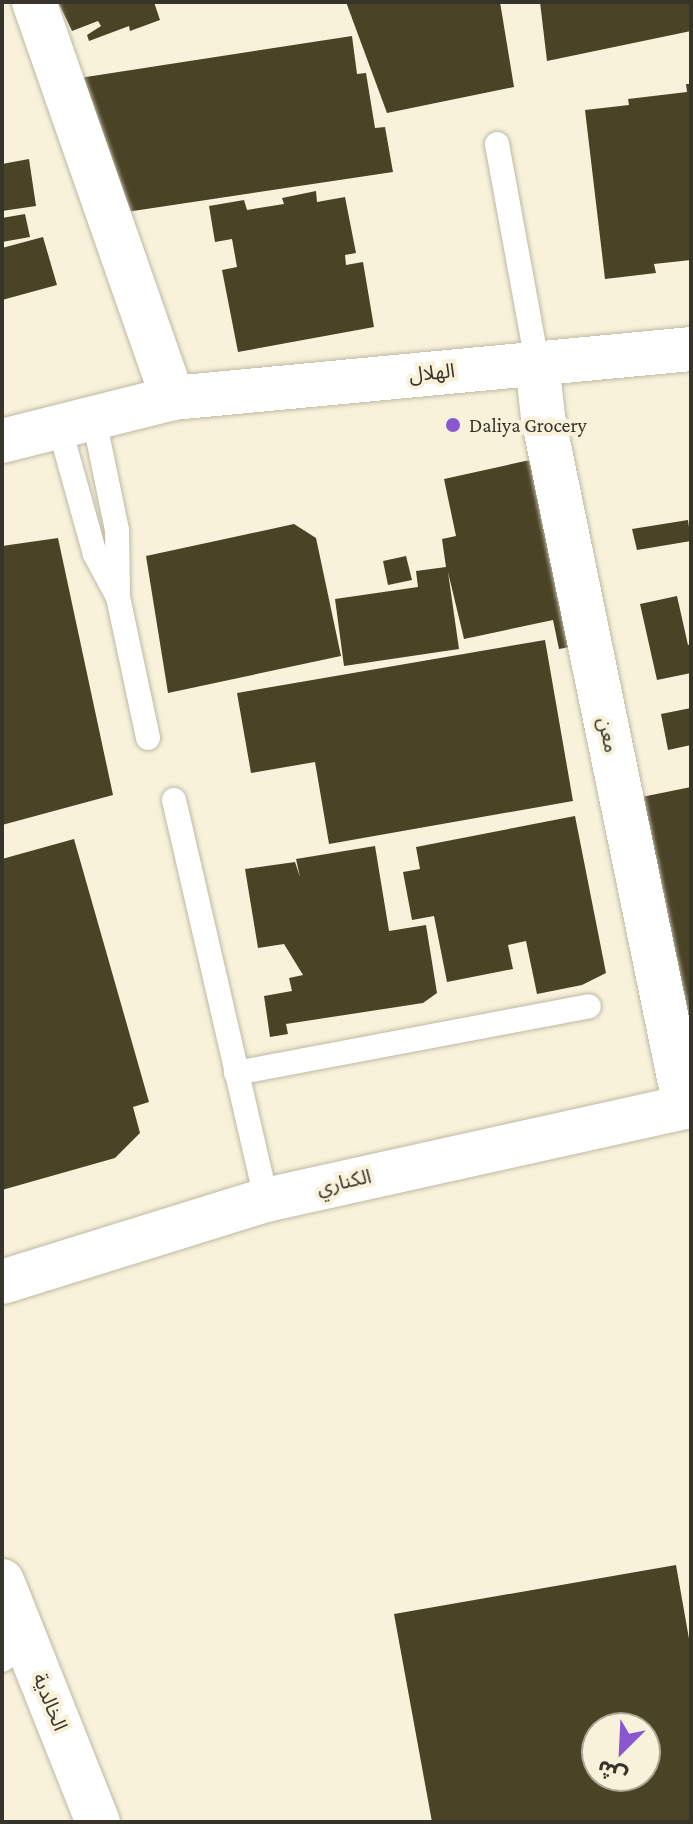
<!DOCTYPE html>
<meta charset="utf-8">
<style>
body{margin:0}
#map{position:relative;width:693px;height:1824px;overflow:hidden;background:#f8f2db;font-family:"Crimson Pro","Noto Sans Arabic",serif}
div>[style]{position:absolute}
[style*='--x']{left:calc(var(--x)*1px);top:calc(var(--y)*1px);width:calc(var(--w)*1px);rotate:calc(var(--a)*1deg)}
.building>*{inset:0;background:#4a4326}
.roads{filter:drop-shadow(0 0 2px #beb9a3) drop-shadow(0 0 2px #beb9a3)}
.lane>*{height:24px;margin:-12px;padding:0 12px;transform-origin:12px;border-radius:12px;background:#fff}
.street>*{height:44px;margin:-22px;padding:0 22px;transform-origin:22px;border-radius:22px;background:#fff}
.dots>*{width:22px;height:22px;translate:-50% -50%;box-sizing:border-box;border:4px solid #f8f2db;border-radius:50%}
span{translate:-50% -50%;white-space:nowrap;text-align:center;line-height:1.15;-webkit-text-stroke:8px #f8f2db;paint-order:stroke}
.street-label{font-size:20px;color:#37352b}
.poi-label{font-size:20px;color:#37352b}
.left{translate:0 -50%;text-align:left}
.frame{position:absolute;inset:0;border:4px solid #37352b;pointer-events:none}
.north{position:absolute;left:581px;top:1712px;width:80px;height:80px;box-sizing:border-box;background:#f8f2db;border:2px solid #aba695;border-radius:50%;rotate:204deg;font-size:22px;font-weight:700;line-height:32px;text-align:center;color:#37352b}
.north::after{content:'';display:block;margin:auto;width:28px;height:36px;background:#8958d0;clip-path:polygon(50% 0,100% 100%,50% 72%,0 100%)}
</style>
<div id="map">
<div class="building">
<i style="clip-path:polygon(58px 2px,154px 2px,160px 20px,130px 31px,129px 26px,89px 41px,87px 35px,101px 26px,98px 21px,72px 31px)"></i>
<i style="clip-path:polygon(346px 2px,500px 2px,514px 87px,387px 113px)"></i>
<i style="clip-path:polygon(540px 2px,691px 2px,691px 31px,547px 61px)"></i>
<i style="clip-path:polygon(352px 36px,357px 74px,366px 73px,375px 128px,385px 127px,393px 172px,113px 214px,73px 79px)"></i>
<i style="clip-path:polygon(686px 84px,691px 84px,691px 260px,654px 264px,656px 273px,605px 279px,585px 110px,629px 105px,628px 99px,687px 92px)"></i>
<i style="clip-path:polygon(29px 159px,36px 206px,2px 211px,2px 164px)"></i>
<i style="clip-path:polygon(316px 191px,317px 202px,345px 197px,356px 253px,345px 255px,346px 265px,363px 262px,374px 327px,238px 352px,222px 270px,237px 267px,232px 239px,215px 242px,209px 206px,244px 200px,247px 210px,284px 204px,282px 198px)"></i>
<i style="clip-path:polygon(25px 214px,30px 237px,2px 242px,2px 218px)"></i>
<i style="clip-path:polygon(43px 237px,57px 285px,2px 300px,2px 248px)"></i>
<i style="clip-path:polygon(530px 460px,570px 647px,559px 649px,553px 620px,464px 639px,448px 572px,459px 649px,344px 666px,335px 599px,418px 587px,416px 571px,446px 567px,442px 539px,456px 536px,444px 479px)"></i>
<i style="clip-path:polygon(688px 520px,691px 541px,637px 550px,632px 529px)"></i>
<i style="clip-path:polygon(294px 524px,316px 538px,341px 656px,168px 693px,146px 556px)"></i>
<i style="clip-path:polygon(58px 538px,113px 795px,2px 825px,2px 546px)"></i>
<i style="clip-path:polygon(406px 556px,412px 580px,388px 585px,383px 561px)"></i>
<i style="clip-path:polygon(677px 596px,688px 645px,691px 644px,691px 673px,657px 680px,640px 604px)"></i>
<i style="clip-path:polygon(545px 640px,573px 801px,329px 844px,315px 762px,251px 773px,237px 693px)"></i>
<i style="clip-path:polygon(691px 708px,691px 745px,668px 750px,661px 714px)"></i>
<i style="clip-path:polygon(691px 787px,691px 1052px,622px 801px)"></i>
<i style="clip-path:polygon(575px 816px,606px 973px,582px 985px,537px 994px,526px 941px,508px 945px,513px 969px,447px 982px,434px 916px,412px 920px,403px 872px,420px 869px,416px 847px)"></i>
<i style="clip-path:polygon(74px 839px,149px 1102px,133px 1107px,140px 1133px,115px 1158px,2px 1190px,2px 859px)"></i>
<i style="clip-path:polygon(375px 846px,389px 931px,426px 925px,437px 993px,423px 1003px,286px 1024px,288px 1034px,270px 1037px,264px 996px,292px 991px,289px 978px,303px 975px,284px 944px,258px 948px,245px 869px,295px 862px,300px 877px,296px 859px)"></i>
<i style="clip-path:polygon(evenodd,676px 1565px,691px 1650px,691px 1822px,432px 1822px,394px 1614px,676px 1565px,597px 1728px,645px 1728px,645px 1776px,597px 1776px,597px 1728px)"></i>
</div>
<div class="roads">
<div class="lane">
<i style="--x:497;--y:144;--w:222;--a:79.6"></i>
<i style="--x:94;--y:419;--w:113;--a:78.3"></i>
<i style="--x:117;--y:530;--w:67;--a:89.1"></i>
<i style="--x:118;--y:597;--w:144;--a:78"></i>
<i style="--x:60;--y:429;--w:130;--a:74.4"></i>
<i style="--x:95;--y:554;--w:49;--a:61.9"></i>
<i style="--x:174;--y:800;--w:410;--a:77"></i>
<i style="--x:236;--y:1073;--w:359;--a:-10.7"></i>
<i style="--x:2;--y:1660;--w:30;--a:-33"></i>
</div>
<div class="street">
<i style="--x:34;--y:2;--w:420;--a:70.7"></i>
<i style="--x:537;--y:362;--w:55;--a:83.8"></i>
<i style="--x:543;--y:417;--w:704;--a:78.37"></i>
<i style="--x:2;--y:441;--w:176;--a:-14.1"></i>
<i style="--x:173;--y:398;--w:520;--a:-5.4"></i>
<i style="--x:2;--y:1282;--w:276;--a:-17.3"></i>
<i style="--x:266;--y:1200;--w:435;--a:-12.5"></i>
<i style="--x:2;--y:1581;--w:259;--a:68.3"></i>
</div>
</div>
<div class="dots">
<i style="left:453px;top:425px;background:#8958d0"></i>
</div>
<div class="street-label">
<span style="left:432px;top:373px;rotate:-6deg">الهلال</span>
<span style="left:608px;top:735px;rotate:78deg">معن</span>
<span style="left:344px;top:1182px;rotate:-13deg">الكناري</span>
<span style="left:50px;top:1702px;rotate:68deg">الخالدية</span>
</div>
<div class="poi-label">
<span class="left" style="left:469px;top:425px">Daliya Grocery</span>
</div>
<div class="frame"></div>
<div class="north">ش</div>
</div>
